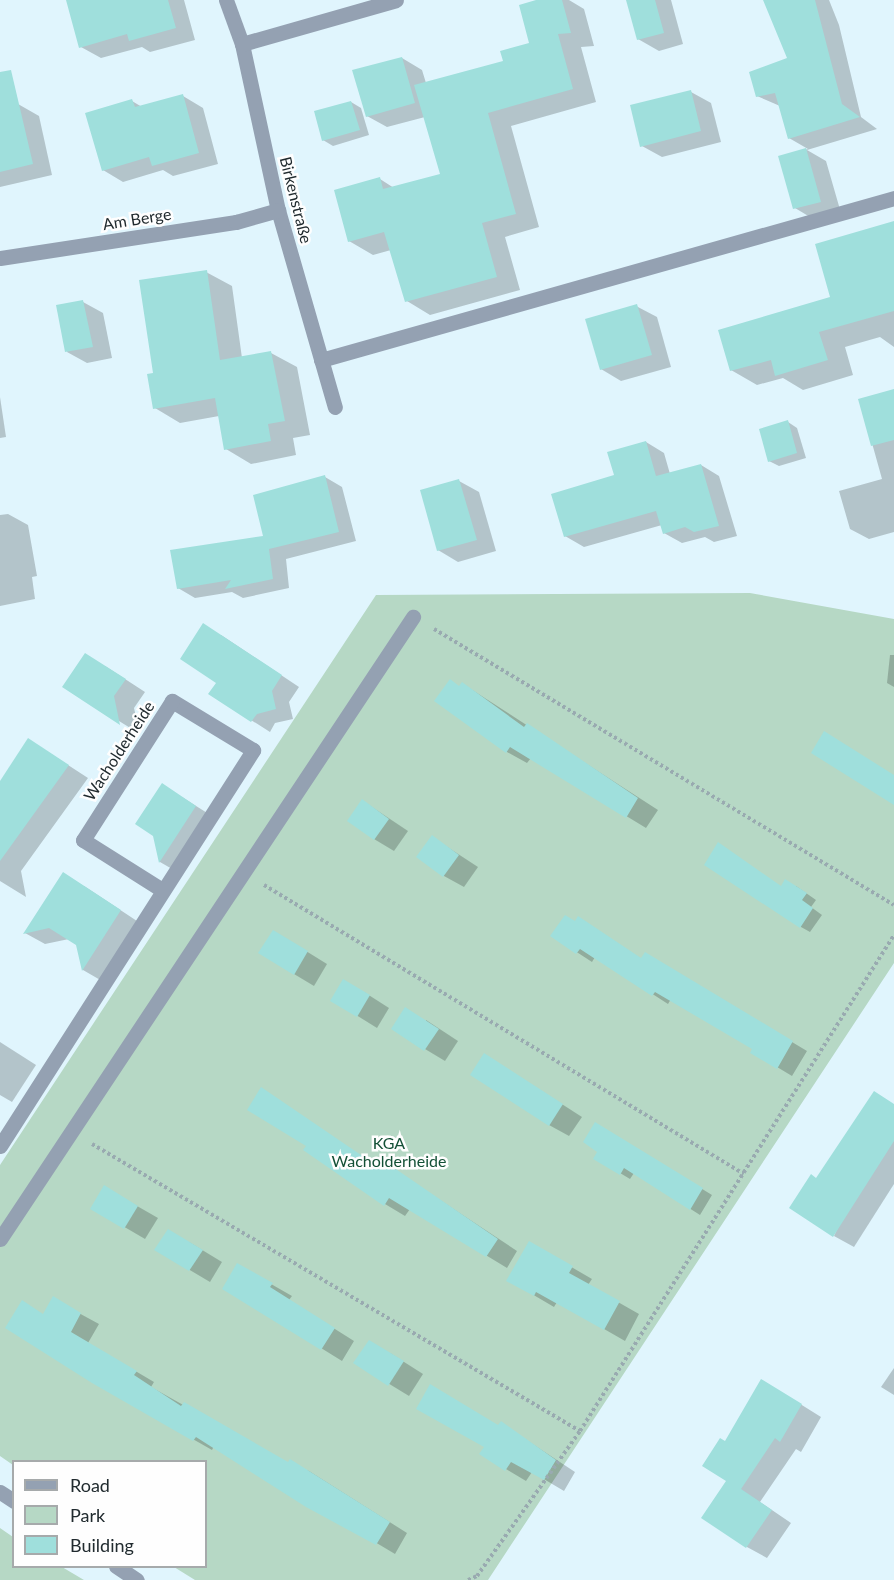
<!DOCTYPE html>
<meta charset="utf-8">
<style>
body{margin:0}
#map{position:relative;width:894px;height:1580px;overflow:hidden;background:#e0f5fd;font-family:Lato,sans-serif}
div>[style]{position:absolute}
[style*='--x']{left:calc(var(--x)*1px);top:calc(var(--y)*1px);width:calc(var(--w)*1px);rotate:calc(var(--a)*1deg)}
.green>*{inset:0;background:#b6d8c5}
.shadow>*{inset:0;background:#0003}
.building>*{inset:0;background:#9fdfdc}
.path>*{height:4px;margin-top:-2px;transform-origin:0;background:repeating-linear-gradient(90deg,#99aab0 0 3px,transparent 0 6px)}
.service>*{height:15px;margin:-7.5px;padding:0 7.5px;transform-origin:7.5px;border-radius:7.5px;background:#94a1b2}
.minor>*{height:15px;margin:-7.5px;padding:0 7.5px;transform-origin:7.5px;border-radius:7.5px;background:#94a1b2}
span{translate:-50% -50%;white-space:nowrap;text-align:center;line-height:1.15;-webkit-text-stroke:5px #fefefe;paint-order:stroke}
.street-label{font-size:16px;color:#212b2f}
.park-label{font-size:16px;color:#135036}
.legend{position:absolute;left:12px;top:1460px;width:195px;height:108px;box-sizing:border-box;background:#fefefe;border:2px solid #a6aaab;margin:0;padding:8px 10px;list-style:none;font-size:18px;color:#212b2f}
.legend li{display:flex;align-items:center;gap:12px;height:30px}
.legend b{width:30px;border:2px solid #a6aaab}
</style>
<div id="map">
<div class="green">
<i style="clip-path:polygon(750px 593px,894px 619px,894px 963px,488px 1580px,195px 1580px,174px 1567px,206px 1566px,206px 1462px,14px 1462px,13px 1465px,0 1456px,0 1165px,376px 595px)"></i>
<i style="clip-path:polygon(0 1528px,13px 1537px,14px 1566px,62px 1567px,84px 1580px,0 1580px)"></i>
</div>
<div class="shadow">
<i style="clip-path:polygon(67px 0,184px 0,195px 40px,150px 52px,142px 47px,101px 58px,81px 47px)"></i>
<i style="clip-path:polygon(542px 0,569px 0,584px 9px,594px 46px,581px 47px,596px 102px,511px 126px,539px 227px,505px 237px,520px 290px,430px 315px,407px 301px,391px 250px,373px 255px,349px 241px,380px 179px,394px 188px,442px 175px,425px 117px,387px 127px,367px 116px,402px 58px,422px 70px,426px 83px,504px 62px,531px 44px)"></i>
<i style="clip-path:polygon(628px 0,671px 0,683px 44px,659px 51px,638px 39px)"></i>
<i style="clip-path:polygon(768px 0,829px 0,839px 25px,861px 117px,877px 129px,807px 150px,826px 161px,841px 213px,815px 220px,795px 208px,780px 157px,808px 149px,789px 138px,780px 106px,757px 96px,789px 59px)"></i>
<i style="clip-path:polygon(691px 92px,711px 103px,721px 142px,662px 157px,642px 146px)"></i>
<i style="clip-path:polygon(183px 96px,203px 108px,218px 164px,173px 176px,163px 170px,123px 182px,103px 170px,132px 101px,142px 107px)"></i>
<i style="clip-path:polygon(351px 102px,361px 108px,369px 135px,333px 146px,323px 140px)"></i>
<i style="clip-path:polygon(18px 104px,39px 116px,52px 175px,0 187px,0 108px)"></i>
<i style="clip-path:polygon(894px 222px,894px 347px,880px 337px,845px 347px,853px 375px,803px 390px,783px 378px,757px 385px,731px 370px,832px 298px)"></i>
<i style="clip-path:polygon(206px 272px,232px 286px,242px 358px,271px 353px,297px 367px,310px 435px,293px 438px,296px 455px,251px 464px,226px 449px,219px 416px,180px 423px,155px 408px,155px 374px)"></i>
<i style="clip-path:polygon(83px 302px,103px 313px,112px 358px,87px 363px,67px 352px)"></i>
<i style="clip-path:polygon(636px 306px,657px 317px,671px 367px,621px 381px,601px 369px)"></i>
<i style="clip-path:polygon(894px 391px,894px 532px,869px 539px,850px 529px,839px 491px,882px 479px,860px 400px)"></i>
<i style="clip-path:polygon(0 397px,6px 437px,0 438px)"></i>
<i style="clip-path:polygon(788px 422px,797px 428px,806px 458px,779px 466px,769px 461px)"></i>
<i style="clip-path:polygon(646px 442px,664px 453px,670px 474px,701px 465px,719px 476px,737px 536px,714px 542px,705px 537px,682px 543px,664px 533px,662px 525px,584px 547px,565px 536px)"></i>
<i style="clip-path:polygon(325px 477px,342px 487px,356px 541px,286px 559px,289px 588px,243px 598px,232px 592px,195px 598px,178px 588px,264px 537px)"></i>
<i style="clip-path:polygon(459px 481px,479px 492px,496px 551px,458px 562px,438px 550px)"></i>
<i style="clip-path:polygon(8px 514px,28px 525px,37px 576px,32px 577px,35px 599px,0 606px,0 515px)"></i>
<i style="clip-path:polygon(221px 635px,299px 687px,289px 702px,293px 719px,275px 723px,270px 732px,210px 694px,218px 683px)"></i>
<i style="clip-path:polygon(890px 655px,894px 655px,894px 687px,887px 683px)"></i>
<i style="clip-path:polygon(105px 666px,145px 692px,134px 708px,140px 734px,64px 687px)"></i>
<i style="clip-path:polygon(463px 684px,658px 810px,646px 828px,531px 758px,527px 763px,507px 752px,460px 687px)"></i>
<i style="clip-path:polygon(48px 752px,88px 778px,21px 871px,26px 897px,0 881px,0 784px)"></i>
<i style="clip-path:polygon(182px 797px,215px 818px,179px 873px,160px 862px,154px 835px)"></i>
<i style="clip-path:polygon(363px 801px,408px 831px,394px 851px,374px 839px)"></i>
<i style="clip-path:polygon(432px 837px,478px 867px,464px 887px,444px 876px)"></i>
<i style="clip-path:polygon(84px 886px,140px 923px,102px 981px,83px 970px,77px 944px,69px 939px,45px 944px,25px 933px)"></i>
<i style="clip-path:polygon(796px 886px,816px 900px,811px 907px,822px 915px,810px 932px,801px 927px,782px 887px)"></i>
<i style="clip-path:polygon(552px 936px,641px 960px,645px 954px,807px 1051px,792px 1076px,752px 1052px,754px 1048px,671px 999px,668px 1004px,595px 957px,592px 962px)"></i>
<i style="clip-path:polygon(293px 943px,327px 964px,314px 986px,294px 974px)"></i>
<i style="clip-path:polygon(364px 992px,389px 1008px,377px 1028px,332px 1000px)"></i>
<i style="clip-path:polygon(426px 1020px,458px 1041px,445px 1061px,425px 1049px)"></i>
<i style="clip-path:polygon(0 1042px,36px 1065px,12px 1102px,0 1095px)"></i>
<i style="clip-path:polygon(504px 1067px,582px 1117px,569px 1136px,549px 1125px)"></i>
<i style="clip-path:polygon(894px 1104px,894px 1184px,854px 1247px,834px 1236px)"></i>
<i style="clip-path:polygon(596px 1124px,712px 1195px,700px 1215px,634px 1173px,630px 1179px,595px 1158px,600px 1151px)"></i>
<i style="clip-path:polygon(308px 1145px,384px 1171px,387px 1165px,517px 1251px,507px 1268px,410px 1209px,405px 1216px,385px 1204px,305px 1150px)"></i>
<i style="clip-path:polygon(104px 1187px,158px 1218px,145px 1239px,92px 1208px)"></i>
<i style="clip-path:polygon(189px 1242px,222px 1262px,210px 1282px,156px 1250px)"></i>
<i style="clip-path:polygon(530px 1243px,592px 1279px,588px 1285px,639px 1314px,625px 1341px,557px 1302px,554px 1307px,508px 1280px)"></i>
<i style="clip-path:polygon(238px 1265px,292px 1296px,289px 1300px,354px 1341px,342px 1361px,224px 1288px)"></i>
<i style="clip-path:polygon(53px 1299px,99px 1324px,88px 1343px,154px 1382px,151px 1387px,289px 1464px,309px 1471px,407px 1533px,395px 1554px,214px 1446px,212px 1450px,112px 1393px,44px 1315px)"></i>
<i style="clip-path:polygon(390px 1353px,423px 1374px,409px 1396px,355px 1363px)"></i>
<i style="clip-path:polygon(894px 1368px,894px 1395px,881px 1387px)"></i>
<i style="clip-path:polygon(781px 1392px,821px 1417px,801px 1452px,796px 1449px,760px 1502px,791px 1523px,767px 1558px,747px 1547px,728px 1481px)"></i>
<i style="clip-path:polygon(501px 1423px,575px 1472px,564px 1491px,532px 1472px,526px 1481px,506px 1469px,486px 1446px)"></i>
</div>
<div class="building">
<i style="clip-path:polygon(66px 0,168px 0,176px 28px,129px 41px,127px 34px,79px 48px)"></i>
<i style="clip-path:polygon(536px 0,562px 0,571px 33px,558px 34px,573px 89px,488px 113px,516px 214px,482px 223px,497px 277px,405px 302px,384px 232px,348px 242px,334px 190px,380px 177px,383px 189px,440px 174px,414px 85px,503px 61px,500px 51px,529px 43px,519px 5px)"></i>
<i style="clip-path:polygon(626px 0,655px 0,664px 33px,637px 40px)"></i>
<i style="clip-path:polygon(763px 0,815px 0,842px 104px,860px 117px,788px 139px,775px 93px,756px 97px,749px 72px,787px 58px)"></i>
<i style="clip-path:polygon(402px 57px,415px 103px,366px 117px,352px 70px)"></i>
<i style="clip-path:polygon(11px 70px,33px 164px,0 172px,0 72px)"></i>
<i style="clip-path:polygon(691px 90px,701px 131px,640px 147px,630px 105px)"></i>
<i style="clip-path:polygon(183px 94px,199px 153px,152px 166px,149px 157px,102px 171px,85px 113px,132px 99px,135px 107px)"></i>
<i style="clip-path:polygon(351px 101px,360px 130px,322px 141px,314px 111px)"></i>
<i style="clip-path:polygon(806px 148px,821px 202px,793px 209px,778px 156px)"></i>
<i style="clip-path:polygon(894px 221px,894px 311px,819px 332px,828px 360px,775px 376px,771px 360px,730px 371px,718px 330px,830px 297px,815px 244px)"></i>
<i style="clip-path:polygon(207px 270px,220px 360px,271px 351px,285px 421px,268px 424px,271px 441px,224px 450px,215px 398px,153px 409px,147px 374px,153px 373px,139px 280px)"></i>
<i style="clip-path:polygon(83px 300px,93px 347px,65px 352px,56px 305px)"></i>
<i style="clip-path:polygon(637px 304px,652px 355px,600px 370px,585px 319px)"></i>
<i style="clip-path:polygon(894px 389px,894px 440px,871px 446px,858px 399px)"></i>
<i style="clip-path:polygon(788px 420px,797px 453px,768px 462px,759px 429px)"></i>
<i style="clip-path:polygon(646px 441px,656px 476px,701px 464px,719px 526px,694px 532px,685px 527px,663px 534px,656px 511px,564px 537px,551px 494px,614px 475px,607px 452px)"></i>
<i style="clip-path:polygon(325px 475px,339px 532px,269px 549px,273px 579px,225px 589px,231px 580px,177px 589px,170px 550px,263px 536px,253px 495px)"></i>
<i style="clip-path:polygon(459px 479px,477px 540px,437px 551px,420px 490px)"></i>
<i style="clip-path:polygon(203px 623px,282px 675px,272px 691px,276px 709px,257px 714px,251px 722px,208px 694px,216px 683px,180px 659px)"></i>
<i style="clip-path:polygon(85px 653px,126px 679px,114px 696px,120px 725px,62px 687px)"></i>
<i style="clip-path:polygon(450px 679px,459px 686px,462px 682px,524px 727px,527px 723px,638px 798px,626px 818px,510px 747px,506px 753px,434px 701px)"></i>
<i style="clip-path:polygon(824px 731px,894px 775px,894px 805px,811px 753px)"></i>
<i style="clip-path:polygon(28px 738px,69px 765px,0 861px,0 781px)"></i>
<i style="clip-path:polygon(162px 783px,196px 806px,159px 863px,153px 836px,135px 824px)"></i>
<i style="clip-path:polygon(362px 799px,389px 819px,374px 840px,347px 821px)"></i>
<i style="clip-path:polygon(432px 835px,459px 855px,443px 877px,416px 857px)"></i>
<i style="clip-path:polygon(718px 842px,781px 886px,785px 879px,807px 893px,802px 900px,813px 908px,800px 928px,704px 865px)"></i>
<i style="clip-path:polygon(63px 872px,121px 910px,82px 971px,76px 945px,49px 928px,23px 934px)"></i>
<i style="clip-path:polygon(565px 915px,575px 921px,578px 916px,641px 958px,645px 952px,793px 1041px,777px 1069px,750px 1053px,752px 1049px,655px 992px,652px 996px,580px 949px,576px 954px,550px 936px)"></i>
<i style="clip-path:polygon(273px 930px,308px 951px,294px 975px,258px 953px)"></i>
<i style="clip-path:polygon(343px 979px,370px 995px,357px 1017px,330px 1001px)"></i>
<i style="clip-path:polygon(405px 1007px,439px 1029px,424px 1051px,391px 1029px)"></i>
<i style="clip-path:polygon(484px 1053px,563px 1104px,549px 1126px,470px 1075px)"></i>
<i style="clip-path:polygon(261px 1087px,383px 1170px,387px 1163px,498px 1239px,486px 1257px,389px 1198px,384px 1206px,303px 1150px,306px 1146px,247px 1110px)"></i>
<i style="clip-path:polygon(874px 1091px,894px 1104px,894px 1141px,833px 1237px,789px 1208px,811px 1174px,816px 1178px)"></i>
<i style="clip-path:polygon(595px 1122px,703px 1188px,690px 1210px,624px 1168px,620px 1175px,593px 1159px,597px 1152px,583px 1142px)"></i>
<i style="clip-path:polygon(104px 1185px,138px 1206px,124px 1229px,90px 1209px)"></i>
<i style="clip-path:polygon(168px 1229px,203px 1250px,189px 1271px,154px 1250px)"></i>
<i style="clip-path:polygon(529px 1241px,573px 1266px,569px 1273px,620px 1301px,604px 1330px,536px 1292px,534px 1296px,506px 1281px)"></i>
<i style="clip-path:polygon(237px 1263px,273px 1283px,270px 1287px,335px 1328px,321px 1350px,222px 1289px)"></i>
<i style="clip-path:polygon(53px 1296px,81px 1313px,71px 1332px,137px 1371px,134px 1375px,181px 1406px,184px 1402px,288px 1462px,290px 1459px,390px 1522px,376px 1545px,306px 1507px,196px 1437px,193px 1441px,92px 1383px,5px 1328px,22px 1300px,43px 1314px)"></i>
<i style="clip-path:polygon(369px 1340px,404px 1361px,388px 1386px,353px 1363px)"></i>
<i style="clip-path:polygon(761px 1379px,802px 1404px,780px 1442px,775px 1438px,741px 1489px,772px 1510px,746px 1548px,701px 1518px,726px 1481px,702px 1466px,720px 1438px,725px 1441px)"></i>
<i style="clip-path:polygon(430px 1384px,498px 1425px,501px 1421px,556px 1460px,544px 1480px,511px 1462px,505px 1471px,479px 1454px,484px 1447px,416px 1409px)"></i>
</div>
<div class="path">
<i style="--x:434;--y:629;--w:536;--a:30.96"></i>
<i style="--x:264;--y:885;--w:560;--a:31.05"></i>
<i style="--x:92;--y:1144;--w:566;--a:30.46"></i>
<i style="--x:468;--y:1580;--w:10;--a:-24"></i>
<i style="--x:477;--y:1576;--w:178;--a:-54.6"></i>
<i style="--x:580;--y:1431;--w:587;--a:-57.66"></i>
</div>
<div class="service">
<i style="--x:321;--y:360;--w:595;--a:-15.79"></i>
<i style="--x:0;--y:1146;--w:470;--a:-57.4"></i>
<i style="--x:253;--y:750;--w:95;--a:-148.8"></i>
<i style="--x:172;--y:701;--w:165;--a:122.6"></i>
<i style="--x:83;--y:840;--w:93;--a:32.3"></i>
<i style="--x:0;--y:1239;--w:747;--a:-56.42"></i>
</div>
<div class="minor">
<i style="--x:226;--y:0;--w:47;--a:70"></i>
<i style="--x:242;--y:44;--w:170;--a:77.8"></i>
<i style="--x:278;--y:210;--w:205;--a:73.9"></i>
<i style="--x:242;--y:44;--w:160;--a:-15.9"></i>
<i style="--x:0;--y:258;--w:239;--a:-8.7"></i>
<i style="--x:236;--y:222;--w:44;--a:-15.9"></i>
<i style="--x:0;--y:1492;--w:17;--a:33"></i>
<i style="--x:116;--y:1566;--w:25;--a:34"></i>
</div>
<div class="street-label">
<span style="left:296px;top:200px;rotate:76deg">Birkenstraße</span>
<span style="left:137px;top:219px;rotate:-9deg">Am Berge</span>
<span style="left:119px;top:751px;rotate:-57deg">Wacholderheide</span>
</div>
<div class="park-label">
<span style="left:389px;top:1152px">KGA<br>Wacholderheide</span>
</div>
<ul class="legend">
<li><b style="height:8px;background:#94a1b2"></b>Road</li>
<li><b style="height:16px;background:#b6d8c5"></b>Park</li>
<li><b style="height:16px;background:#9fdfdc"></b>Building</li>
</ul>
</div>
